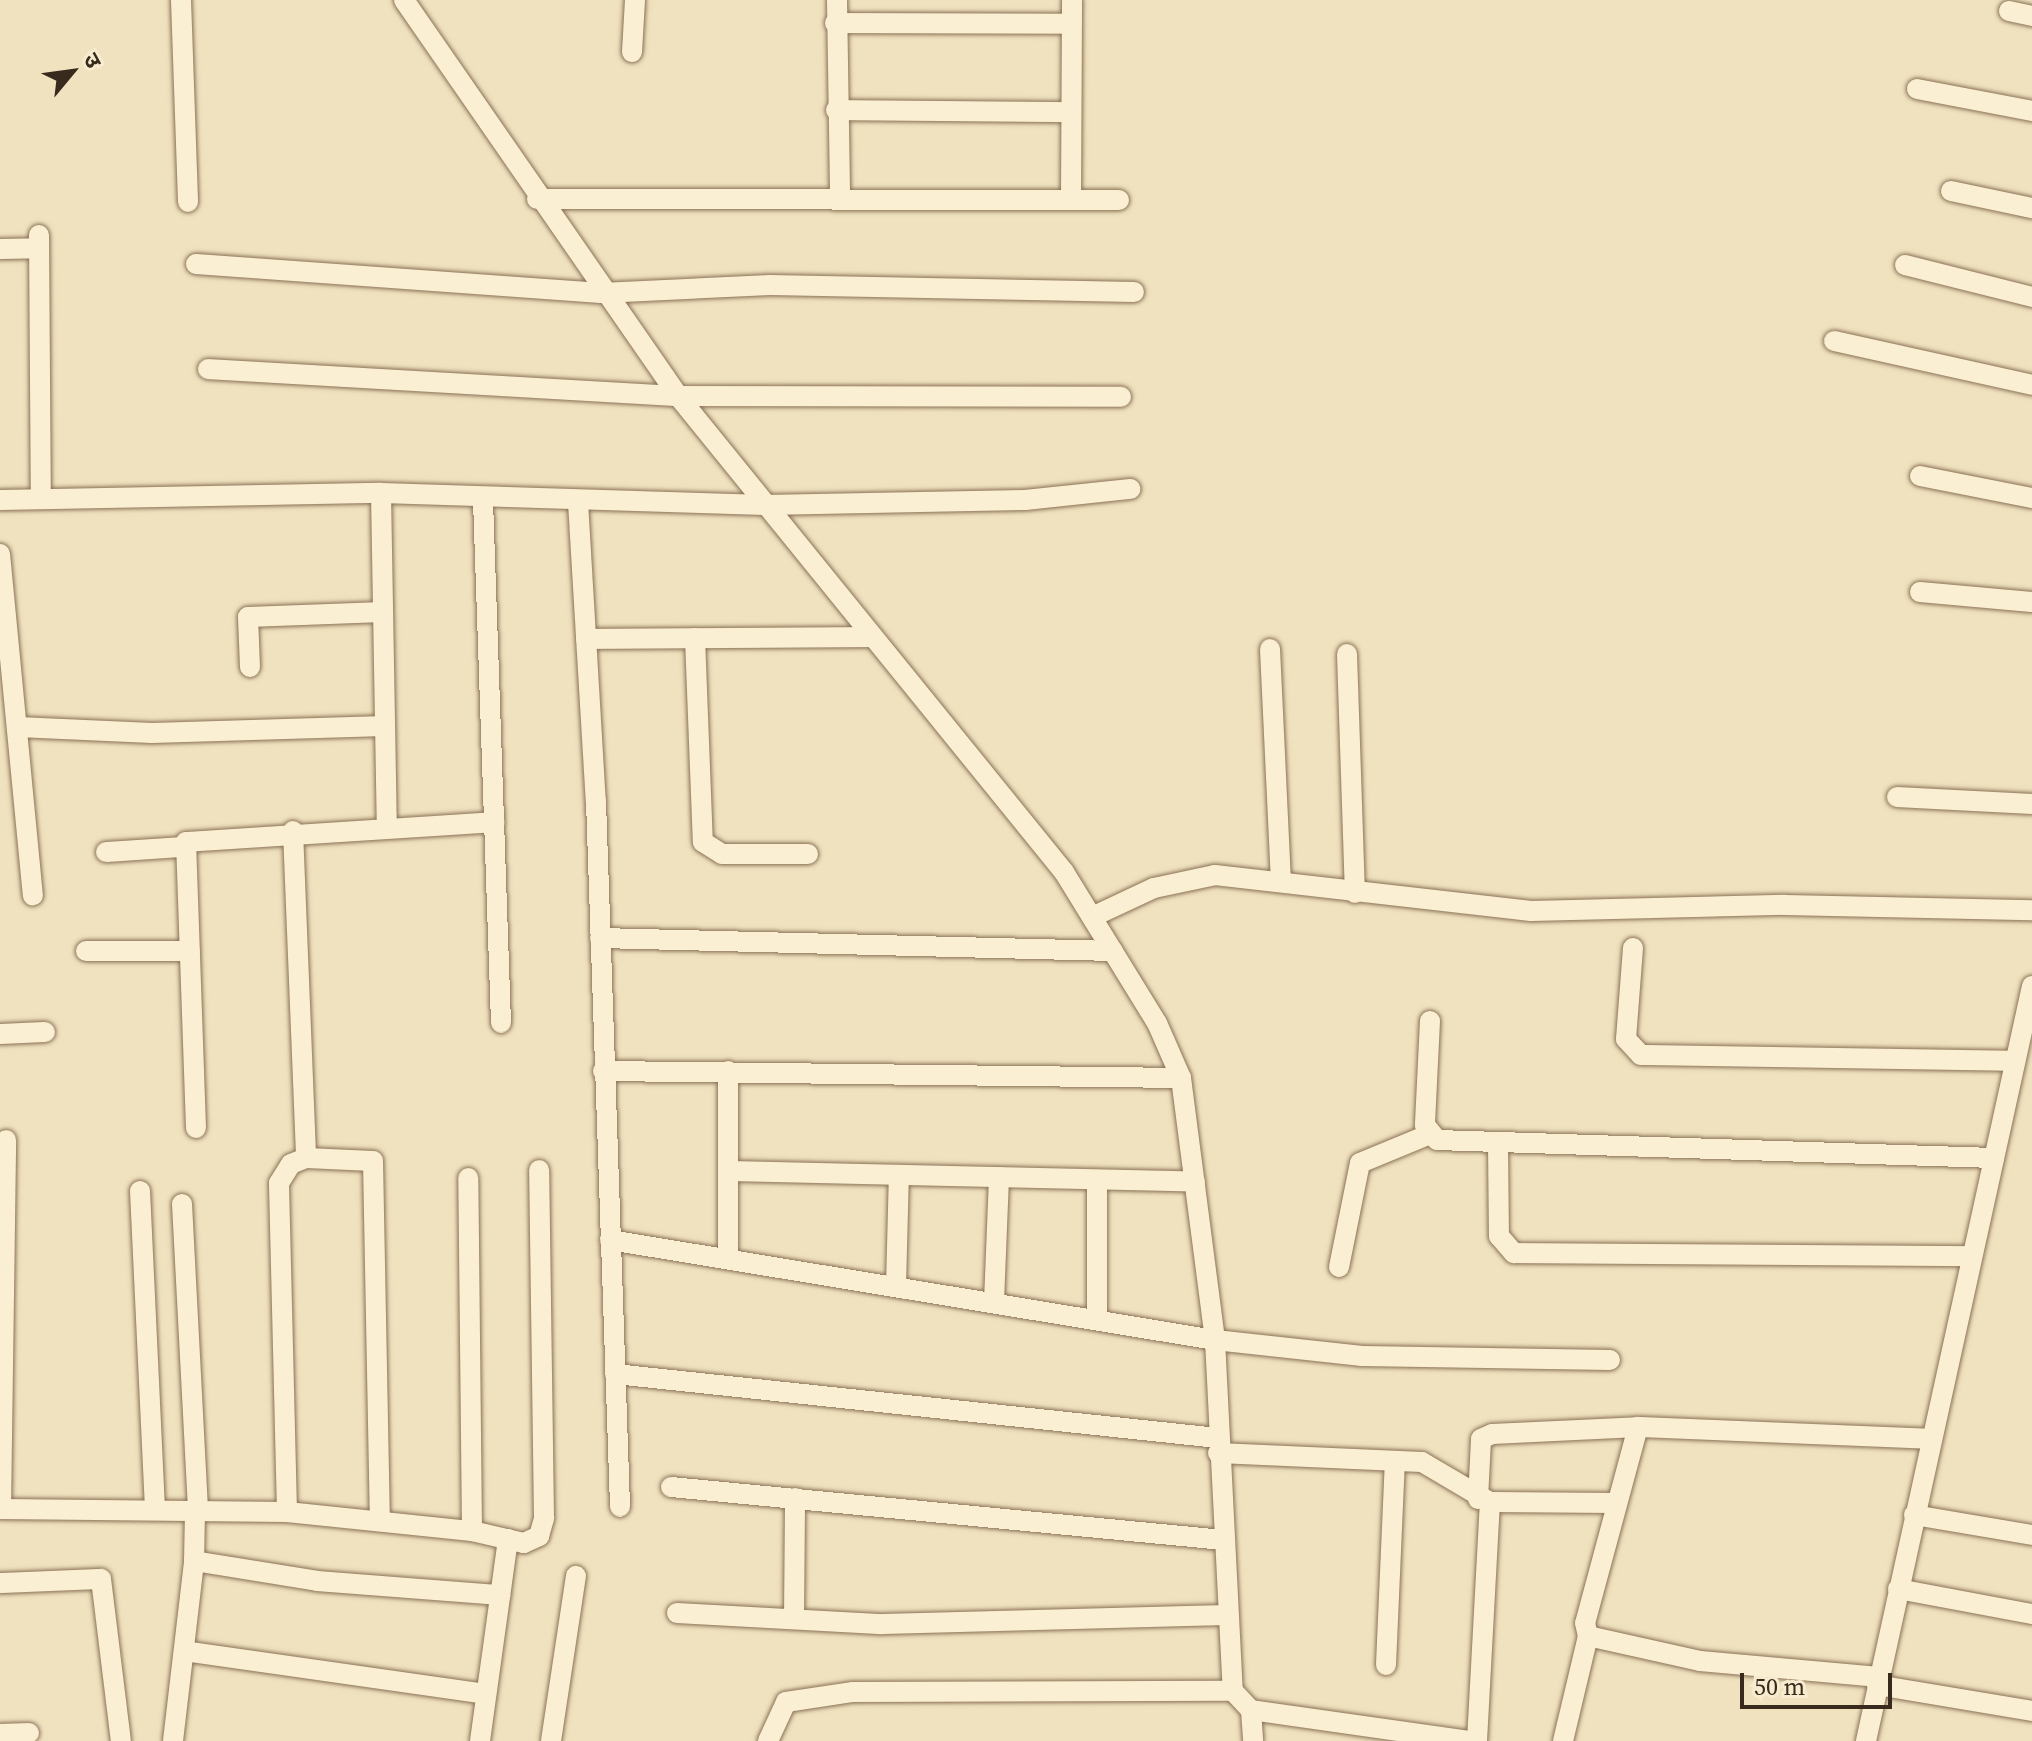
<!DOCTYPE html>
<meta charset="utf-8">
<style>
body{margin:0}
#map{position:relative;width:2032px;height:1741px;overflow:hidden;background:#f0e2bf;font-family:"Source Serif 4","Noto Sans Devanagari",serif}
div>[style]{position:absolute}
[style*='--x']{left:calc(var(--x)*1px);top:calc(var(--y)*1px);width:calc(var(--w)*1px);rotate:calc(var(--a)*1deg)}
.roads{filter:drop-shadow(0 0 2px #8a7256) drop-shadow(0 0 2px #8a7256)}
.minor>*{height:20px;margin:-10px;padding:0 10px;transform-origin:10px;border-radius:10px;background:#fbefd3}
span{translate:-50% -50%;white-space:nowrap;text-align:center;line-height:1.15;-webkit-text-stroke:7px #f7eccf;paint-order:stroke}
.north{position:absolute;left:32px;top:32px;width:80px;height:80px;-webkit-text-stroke:6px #f7eccf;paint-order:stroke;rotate:61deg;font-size:22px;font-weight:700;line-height:32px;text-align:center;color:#382a1c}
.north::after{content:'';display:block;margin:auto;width:28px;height:36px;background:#382a1c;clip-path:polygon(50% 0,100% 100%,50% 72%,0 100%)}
.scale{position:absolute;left:1740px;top:1673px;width:152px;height:36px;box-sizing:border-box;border:4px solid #382a1c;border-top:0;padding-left:10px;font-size:24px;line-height:28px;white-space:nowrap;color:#382a1c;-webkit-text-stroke:6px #f7eccf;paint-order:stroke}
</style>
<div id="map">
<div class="roads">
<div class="minor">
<i style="--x:181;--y:0;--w:202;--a:88"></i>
<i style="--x:404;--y:0;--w:482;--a:55.3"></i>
<i style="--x:678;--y:396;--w:613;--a:50.96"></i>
<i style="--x:1064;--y:872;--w:177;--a:58.4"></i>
<i style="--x:1157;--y:1023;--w:60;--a:66.4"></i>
<i style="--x:1181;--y:1078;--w:264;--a:82.6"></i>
<i style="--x:1215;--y:1340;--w:351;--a:87.1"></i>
<i style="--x:1233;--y:1691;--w:26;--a:47"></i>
<i style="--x:1251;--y:1710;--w:31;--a:86"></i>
<i style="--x:837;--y:0;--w:196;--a:89.1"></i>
<i style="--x:2009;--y:11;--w:24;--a:12"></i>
<i style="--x:835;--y:23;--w:235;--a:0.2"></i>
<i style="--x:632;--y:52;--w:52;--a:-86.7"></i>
<i style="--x:1917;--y:89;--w:117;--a:10.8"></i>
<i style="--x:836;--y:110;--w:234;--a:0.5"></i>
<i style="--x:1951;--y:191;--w:83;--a:11.9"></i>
<i style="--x:537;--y:199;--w:582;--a:0.1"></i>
<i style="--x:1071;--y:200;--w:200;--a:-89.7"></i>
<i style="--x:39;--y:235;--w:264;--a:89.6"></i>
<i style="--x:0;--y:249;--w:39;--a:-1"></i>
<i style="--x:196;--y:264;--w:406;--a:4.1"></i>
<i style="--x:601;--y:293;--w:169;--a:-2.7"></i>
<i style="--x:770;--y:285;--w:364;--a:1.1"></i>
<i style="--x:1905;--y:265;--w:131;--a:14.1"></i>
<i style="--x:1834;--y:341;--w:203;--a:12.5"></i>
<i style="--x:208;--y:369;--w:471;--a:3.3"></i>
<i style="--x:678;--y:396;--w:443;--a:0.1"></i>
<i style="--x:1920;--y:476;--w:114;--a:11.1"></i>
<i style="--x:381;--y:493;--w:332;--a:89"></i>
<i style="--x:0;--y:500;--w:381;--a:-1.1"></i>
<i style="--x:381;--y:493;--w:384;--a:1.8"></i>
<i style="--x:765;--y:505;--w:260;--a:-1.1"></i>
<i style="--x:1025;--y:500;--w:106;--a:-6"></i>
<i style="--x:483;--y:500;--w:523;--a:88.03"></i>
<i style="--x:578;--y:502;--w:300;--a:86.6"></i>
<i style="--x:596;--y:801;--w:706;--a:88.05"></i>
<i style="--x:0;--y:554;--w:343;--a:84.5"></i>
<i style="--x:1920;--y:592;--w:112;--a:5.1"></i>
<i style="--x:695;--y:638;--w:204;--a:87.8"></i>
<i style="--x:703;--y:842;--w:22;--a:32"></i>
<i style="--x:722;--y:854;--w:86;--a:0"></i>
<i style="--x:586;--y:639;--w:284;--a:-0.4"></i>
<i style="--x:1270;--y:649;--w:233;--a:87.3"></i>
<i style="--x:1347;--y:654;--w:239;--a:88.1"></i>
<i style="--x:250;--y:667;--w:50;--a:-92.3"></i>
<i style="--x:248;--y:617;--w:135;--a:-2.1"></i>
<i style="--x:18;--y:727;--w:134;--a:2.6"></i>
<i style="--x:152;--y:733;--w:233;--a:-1.7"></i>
<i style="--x:1897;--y:797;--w:135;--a:3"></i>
<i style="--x:293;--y:831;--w:327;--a:87.7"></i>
<i style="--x:306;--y:1158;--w:67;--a:2.6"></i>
<i style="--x:373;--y:1161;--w:360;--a:88.9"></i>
<i style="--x:106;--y:852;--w:75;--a:-3.8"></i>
<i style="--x:1092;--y:917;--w:68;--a:-25.1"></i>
<i style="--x:1154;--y:888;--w:62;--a:-12"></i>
<i style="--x:1215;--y:875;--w:318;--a:6.5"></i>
<i style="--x:1531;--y:911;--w:254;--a:-1.4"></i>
<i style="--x:1785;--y:905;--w:247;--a:1.2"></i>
<i style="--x:600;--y:938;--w:513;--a:1.45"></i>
<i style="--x:1633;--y:948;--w:91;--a:94.4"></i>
<i style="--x:1626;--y:1039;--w:22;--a:47"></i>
<i style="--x:1641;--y:1055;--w:374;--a:0.9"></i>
<i style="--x:86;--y:951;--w:104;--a:0"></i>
<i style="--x:1430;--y:1021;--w:104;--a:92.8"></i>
<i style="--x:1425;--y:1125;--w:19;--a:51"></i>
<i style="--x:1437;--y:1140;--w:557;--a:1.85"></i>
<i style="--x:0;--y:1034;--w:45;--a:-2.5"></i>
<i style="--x:603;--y:1071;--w:578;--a:0.69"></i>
<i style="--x:196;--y:1128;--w:286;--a:-92"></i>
<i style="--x:186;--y:842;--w:309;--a:-3.7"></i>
<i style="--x:1498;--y:1144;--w:92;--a:89.4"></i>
<i style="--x:1499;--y:1236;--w:23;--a:49"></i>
<i style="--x:1514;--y:1253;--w:458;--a:0.4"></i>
<i style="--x:728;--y:1171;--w:467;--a:1.3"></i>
<i style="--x:140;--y:1191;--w:319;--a:87.3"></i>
<i style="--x:182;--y:1204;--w:307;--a:87"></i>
<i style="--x:610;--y:1240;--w:613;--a:9.39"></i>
<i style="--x:1215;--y:1340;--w:148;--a:6.2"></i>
<i style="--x:1362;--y:1356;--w:248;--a:0.9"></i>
<i style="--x:728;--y:1255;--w:184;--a:-90"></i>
<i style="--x:1339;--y:1267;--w:106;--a:-78.6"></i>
<i style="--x:1360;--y:1163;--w:76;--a:-22.5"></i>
<i style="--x:896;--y:1286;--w:111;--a:-88.5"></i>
<i style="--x:994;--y:1302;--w:125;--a:-87.7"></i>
<i style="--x:1097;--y:1320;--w:140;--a:-90"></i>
<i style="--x:615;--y:1374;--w:606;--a:6.06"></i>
<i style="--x:1638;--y:1427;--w:203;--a:105.1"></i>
<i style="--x:1585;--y:1623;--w:13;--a:77"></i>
<i style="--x:1588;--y:1636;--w:115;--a:12.6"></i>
<i style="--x:1700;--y:1661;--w:180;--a:5.1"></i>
<i style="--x:1218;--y:1453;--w:204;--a:2.5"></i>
<i style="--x:1422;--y:1462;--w:79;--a:30.5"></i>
<i style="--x:1490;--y:1502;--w:126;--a:0.5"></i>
<i style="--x:671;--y:1487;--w:555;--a:5.48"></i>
<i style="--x:1478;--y:1499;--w:60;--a:-87.1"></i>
<i style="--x:1481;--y:1439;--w:12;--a:-24"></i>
<i style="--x:1492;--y:1434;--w:146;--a:-2.7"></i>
<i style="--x:1638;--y:1427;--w:293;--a:2.3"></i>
<i style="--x:0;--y:1509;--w:287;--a:0.6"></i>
<i style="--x:287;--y:1512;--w:186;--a:5.9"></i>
<i style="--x:472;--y:1531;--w:353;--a:-90.6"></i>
<i style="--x:1;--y:1509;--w:369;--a:-89.2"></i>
<i style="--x:195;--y:1511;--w:50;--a:91.1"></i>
<i style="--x:194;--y:1561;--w:125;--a:9.2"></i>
<i style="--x:317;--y:1581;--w:184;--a:4.4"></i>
<i style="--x:287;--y:1512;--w:329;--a:-91.4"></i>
<i style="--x:279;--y:1183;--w:22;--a:-58"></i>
<i style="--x:291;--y:1164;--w:16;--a:-22"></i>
<i style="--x:1914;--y:1515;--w:120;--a:9.6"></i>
<i style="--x:472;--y:1531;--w:53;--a:13"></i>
<i style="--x:524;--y:1543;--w:17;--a:-25"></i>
<i style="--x:539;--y:1536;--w:19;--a:-74"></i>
<i style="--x:544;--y:1518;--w:348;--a:-90.8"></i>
<i style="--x:0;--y:1583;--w:101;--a:-2.3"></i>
<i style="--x:101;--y:1579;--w:163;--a:83"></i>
<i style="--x:1898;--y:1589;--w:136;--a:10.6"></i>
<i style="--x:677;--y:1613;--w:206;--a:3.1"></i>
<i style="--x:883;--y:1624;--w:345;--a:-1.5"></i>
<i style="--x:794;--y:1619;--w:121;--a:-89.5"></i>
<i style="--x:184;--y:1651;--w:305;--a:8.1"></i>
<i style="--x:1386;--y:1665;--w:204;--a:-87.5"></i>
<i style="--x:1877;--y:1685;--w:157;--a:9.5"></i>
<i style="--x:1251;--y:1710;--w:219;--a:8.1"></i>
<i style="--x:0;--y:1734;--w:29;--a:-2"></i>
<i style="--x:173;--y:1741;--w:181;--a:-83.3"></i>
<i style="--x:480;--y:1741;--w:204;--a:-82.1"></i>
<i style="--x:551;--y:1741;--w:167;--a:-81.4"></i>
<i style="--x:768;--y:1741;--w:43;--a:-65.2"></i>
<i style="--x:786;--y:1702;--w:68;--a:-8.5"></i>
<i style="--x:853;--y:1692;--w:380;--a:-0.2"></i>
<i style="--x:1477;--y:1741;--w:239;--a:-86.9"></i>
<i style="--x:1563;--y:1741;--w:108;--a:-76.6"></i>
<i style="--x:1866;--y:1741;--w:773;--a:-77.6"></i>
</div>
</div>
<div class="north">उ</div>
<div class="scale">50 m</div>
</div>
